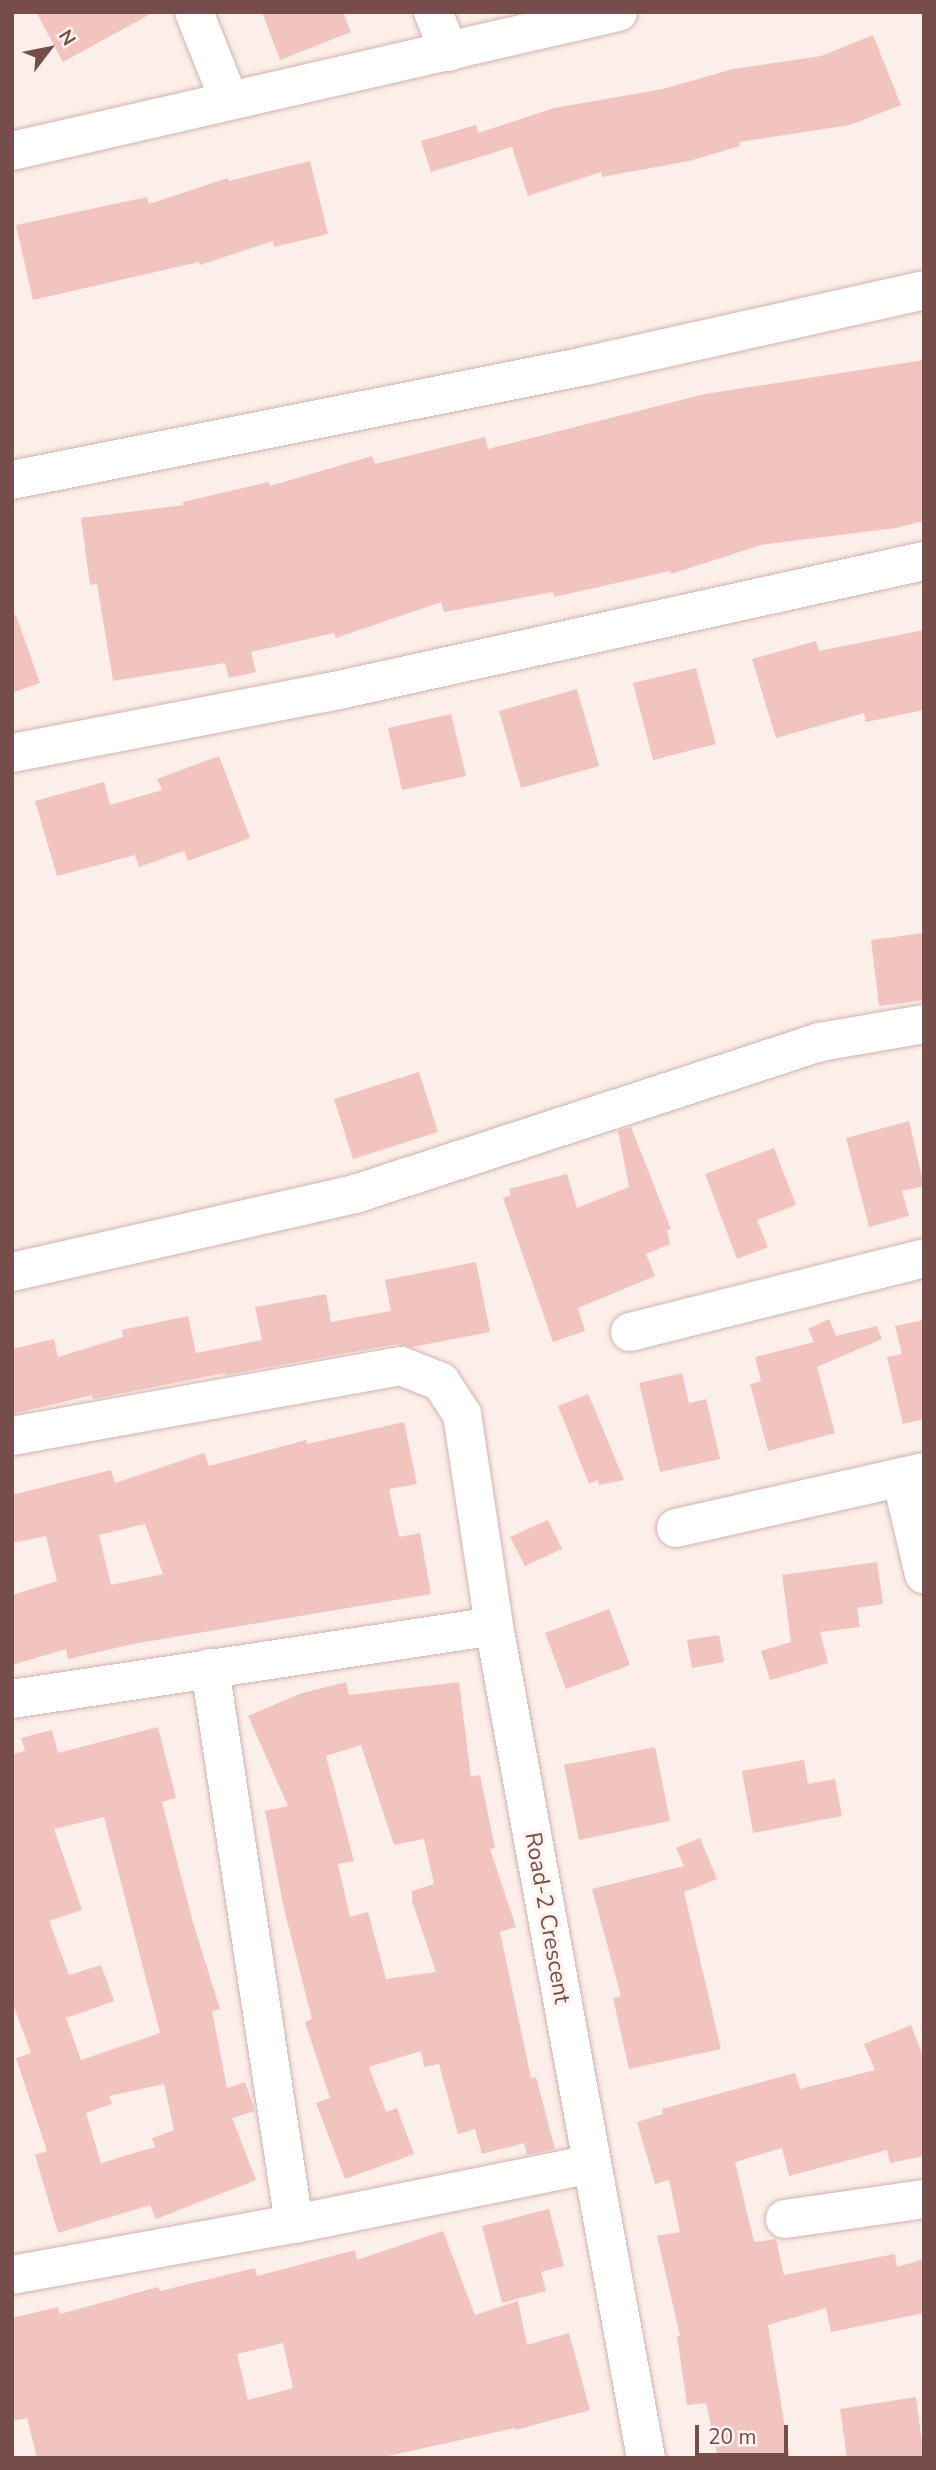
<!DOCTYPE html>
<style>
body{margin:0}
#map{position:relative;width:936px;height:2470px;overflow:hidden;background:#fceee8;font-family:"Nunito Sans",sans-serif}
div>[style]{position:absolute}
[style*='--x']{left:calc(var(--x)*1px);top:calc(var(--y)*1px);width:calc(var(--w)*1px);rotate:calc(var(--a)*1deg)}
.building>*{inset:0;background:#f2c4bf}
.roads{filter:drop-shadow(0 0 2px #d1b4af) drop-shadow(0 0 2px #d1b4af)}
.minor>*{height:38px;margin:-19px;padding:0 19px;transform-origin:19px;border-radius:19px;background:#fff}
span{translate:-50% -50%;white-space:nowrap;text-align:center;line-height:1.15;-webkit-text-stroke:7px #fff3ee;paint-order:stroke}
.street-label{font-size:23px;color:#774d4b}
.frame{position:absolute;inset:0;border:14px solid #774d4b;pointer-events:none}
.north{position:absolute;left:14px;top:14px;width:70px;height:70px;-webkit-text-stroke:5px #fff3ee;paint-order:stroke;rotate:58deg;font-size:19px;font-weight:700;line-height:28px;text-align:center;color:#774d4b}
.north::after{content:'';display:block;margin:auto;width:24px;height:32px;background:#774d4b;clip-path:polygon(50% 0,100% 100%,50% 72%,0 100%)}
.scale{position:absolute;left:695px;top:2425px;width:93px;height:32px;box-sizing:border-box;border:4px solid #774d4b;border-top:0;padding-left:9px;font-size:21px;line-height:24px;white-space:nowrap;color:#774d4b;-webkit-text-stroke:5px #fff3ee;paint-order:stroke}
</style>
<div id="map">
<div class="building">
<i style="clip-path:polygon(36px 12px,154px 12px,63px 62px)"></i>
<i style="clip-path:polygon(262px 12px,343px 12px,351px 32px,280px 60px)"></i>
<i style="clip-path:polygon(873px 35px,901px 105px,850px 125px,739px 142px,740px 146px,689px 161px,602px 177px,601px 172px,528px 196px,512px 147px,431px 172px,421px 141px,476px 125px,478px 133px,554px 108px,663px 89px,733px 69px,821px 56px)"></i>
<i style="clip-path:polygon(310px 161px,328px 234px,274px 247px,273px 241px,200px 265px,199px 262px,33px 300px,16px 225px,147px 197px,149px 204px,228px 178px,229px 181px)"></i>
<i style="clip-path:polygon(924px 360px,924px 521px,896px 528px,761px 545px,671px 574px,670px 571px,554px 597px,553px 592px,444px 612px,441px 602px,336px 638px,334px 633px,251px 652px,256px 672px,229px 678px,225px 663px,113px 681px,97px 584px,90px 585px,81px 518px,184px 505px,183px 502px,269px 482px,270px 486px,372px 456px,375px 464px,485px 437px,488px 449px,705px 394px)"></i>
<i style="clip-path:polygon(16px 615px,40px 683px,12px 693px,12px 616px)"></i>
<i style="clip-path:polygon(924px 630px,924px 710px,866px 722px,864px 713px,776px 738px,752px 659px,816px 641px,819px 651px)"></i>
<i style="clip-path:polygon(696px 668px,716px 744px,653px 760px,633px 683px)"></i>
<i style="clip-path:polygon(577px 689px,599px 766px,521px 788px,499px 711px)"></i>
<i style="clip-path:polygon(451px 714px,466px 776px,402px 790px,388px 728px)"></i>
<i style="clip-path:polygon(219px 756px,250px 838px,188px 861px,184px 851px,139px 867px,135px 855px,57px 876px,35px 801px,104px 782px,110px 805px,162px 790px,157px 779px)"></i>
<i style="clip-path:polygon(924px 933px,924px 1000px,879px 1006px,871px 940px)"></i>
<i style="clip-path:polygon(419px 1072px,438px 1132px,353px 1159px,334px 1099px)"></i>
<i style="clip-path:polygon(909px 1121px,924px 1186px,902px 1191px,909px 1216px,869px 1227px,846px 1138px)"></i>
<i style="clip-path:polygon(631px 1127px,671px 1229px,667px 1230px,670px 1244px,646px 1254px,655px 1276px,578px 1308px,585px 1331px,553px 1342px,503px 1198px,511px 1195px,509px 1189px,567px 1174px,577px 1208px,629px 1187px,618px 1131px)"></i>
<i style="clip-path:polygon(774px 1148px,796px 1205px,757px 1220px,768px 1247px,737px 1259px,705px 1174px)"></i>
<i style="clip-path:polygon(476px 1262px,490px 1332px,412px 1347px,397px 1344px,225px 1375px,225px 1373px,93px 1399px,92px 1395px,12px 1414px,12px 1349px,54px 1339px,58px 1357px,123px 1337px,122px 1330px,188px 1316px,196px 1353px,262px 1340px,255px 1307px,326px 1294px,331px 1322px,391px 1311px,385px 1280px)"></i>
<i style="clip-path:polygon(829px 1319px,836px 1336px,877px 1326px,882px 1339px,817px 1367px,835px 1433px,768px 1451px,750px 1384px,761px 1381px,755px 1357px,814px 1342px,808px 1329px)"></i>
<i style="clip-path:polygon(924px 1320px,924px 1419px,903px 1424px,887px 1357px,902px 1354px,895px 1326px)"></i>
<i style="clip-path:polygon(682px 1373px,689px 1403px,706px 1399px,720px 1459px,660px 1472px,639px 1383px)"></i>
<i style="clip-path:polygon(588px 1394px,596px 1412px,624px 1480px,599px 1485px,598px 1480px,589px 1484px,558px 1406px)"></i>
<i style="clip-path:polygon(evenodd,404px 1422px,417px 1484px,389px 1489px,399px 1537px,420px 1533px,431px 1594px,133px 1644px,68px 1659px,66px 1649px,12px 1665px,12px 1595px,57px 1581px,46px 1536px,12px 1543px,12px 1495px,111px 1470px,115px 1483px,204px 1453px,209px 1466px,306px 1440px,307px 1444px,404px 1422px,145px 1524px,163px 1574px,111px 1585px,99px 1535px,145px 1524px)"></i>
<i style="clip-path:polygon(548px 1520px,562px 1549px,525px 1566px,510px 1537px)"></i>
<i style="clip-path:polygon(877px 1562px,883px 1604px,857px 1608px,860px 1627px,820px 1632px,828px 1663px,770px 1680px,761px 1651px,791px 1642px,782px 1575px)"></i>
<i style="clip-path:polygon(609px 1609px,630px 1665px,566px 1689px,545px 1633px)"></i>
<i style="clip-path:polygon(719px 1635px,724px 1662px,692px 1668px,687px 1640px)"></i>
<i style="clip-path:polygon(evenodd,346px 1682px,349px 1695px,459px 1682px,471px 1777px,480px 1775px,495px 1848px,490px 1849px,516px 1927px,500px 1932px,531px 2078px,536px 2077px,555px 2149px,527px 2155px,524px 2143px,482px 2154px,475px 2129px,458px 2134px,439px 2064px,424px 2067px,421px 2051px,369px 2067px,386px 2112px,397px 2108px,414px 2154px,345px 2179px,316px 2103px,330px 2098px,305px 2022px,312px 2019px,284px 1909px,265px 1811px,288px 1806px,248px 1716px,299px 1694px,346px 1682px,361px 1745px,394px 1845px,424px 1839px,434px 1884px,412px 1891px,412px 1901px,436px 1972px,386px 1979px,368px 1912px,350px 1917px,338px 1864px,354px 1861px,326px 1756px,361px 1745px)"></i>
<i style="clip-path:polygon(evenodd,158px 1727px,176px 1798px,162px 1802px,193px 1923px,220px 2009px,212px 2011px,227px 2088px,245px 2082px,255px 2111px,232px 2118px,256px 2180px,156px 2219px,150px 2205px,58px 2233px,35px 2155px,47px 2151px,16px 2058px,31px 2053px,12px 2002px,12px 1754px,25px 1751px,21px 1738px,52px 1730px,58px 1753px,158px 1727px,104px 1817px,160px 2033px,81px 2060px,66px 2018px,114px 2001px,101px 1965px,69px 1975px,49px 1921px,82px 1910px,54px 1829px,104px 1817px,158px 1727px,164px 2084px,174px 2130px,152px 2138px,155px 2147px,101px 2163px,86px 2113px,112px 2104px,109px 2096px,164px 2084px)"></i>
<i style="clip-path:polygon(655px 1747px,670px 1821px,579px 1840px,564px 1765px)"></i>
<i style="clip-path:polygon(804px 1760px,808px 1784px,835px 1779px,842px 1816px,753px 1833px,742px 1771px)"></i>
<i style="clip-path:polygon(700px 1838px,717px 1879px,684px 1892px,721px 2049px,629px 2069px,613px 1998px,621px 1996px,592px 1889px,684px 1866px,676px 1848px)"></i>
<i style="clip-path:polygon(911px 2025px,924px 2059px,924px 2156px,890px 2163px,887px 2150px,789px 2176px,782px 2148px,735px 2162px,754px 2242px,776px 2239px,784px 2275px,895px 2254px,897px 2267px,924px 2259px,924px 2313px,831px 2332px,826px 2308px,768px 2325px,790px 2458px,718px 2458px,706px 2403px,687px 2405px,677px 2336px,680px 2336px,657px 2236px,680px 2232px,669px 2180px,655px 2184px,637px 2122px,663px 2114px,662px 2109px,795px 2073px,800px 2089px,875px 2070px,864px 2044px)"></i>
<i style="clip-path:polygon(549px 2209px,564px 2266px,541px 2272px,546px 2291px,502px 2303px,482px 2226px)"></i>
<i style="clip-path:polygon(evenodd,443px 2231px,475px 2315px,518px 2301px,527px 2345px,569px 2333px,590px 2410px,515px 2430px,515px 2428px,379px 2458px,37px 2458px,27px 2418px,12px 2421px,12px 2318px,58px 2307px,60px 2314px,158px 2287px,160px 2291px,255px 2268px,257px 2276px,355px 2250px,357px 2260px,443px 2231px,283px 2343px,293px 2388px,248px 2400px,237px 2354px,283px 2343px)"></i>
<i style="clip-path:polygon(916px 2397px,924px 2458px,847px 2458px,840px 2409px)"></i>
</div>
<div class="roads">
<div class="minor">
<i style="--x:194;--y:12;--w:95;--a:68.3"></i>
<i style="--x:433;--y:12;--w:43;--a:68.2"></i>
<i style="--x:12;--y:151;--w:622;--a:-12.92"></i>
<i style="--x:12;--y:480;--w:584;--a:-11.25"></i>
<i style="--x:585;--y:366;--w:347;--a:-12.6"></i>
<i style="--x:12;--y:753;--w:324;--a:-10.9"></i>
<i style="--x:330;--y:692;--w:608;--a:-12.44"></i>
<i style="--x:12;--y:1272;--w:352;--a:-12.8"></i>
<i style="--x:355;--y:1194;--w:489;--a:-18.1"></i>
<i style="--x:820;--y:1042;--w:106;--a:-9.8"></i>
<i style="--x:630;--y:1332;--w:303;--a:-14.1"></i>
<i style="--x:12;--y:1436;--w:395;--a:-10.2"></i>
<i style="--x:401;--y:1366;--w:43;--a:21.8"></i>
<i style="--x:441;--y:1382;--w:38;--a:57"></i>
<i style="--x:462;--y:1414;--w:214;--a:81.4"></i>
<i style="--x:494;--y:1626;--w:846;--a:79.65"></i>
<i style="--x:901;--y:1477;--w:100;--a:76.7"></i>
<i style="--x:676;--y:1528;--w:254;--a:-12.7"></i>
<i style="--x:210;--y:1668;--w:562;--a:81.41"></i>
<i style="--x:12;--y:1699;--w:487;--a:-8.6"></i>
<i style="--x:785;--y:2219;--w:140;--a:-8.2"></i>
<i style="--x:12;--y:2275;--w:287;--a:-10.3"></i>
<i style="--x:294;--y:2224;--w:303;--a:-11.4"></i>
</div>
</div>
<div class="street-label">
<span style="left:547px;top:1918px;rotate:80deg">Road-2 Crescent</span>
</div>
<div class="frame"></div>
<div class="north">N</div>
<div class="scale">20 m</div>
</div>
